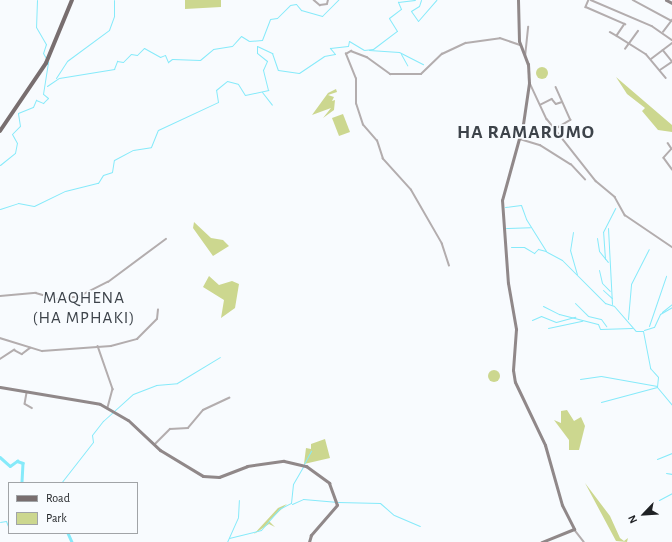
<!DOCTYPE html>
<style>
body{margin:0}
#map{position:relative;width:672px;height:542px;overflow:hidden;background:#f8fbfe;font-family:"Alegreya Sans",sans-serif}
div>[style]{position:absolute}
[style*='--x']{left:calc(var(--x)*1px);top:calc(var(--y)*1px);width:calc(var(--w)*1px);rotate:calc(var(--a)*1deg)}
.green>*{inset:0;background:#ccd78f}
.round{border-radius:50%}
.stream>*{height:1px;margin:-0.5px;padding:0 0.5px;transform-origin:0.5px;border-radius:0.5px;background:#86eafa}
.river>*{height:2.5px;margin:-1.25px;padding:0 1.25px;transform-origin:1.25px;border-radius:1.25px;background:#86eafa}
.street>*{height:1.5px;margin:-0.75px;padding:0 0.75px;transform-origin:0.75px;border-radius:0.75px;background:#b3adae}
.secondary>*{height:3px;margin:-1.5px;padding:0 1.5px;transform-origin:1.5px;border-radius:1.5px;background:#908889}
.primary>*{height:4px;margin:-2px;padding:0 2px;transform-origin:2px;border-radius:2px;background:#786e6f}
span{translate:-50% -50%;white-space:nowrap;text-align:center;line-height:1.15;-webkit-text-stroke:3.5px #f8fbfe;paint-order:stroke}
.quarter-label{font-size:17px;color:#3d434a;letter-spacing:1px}
.district-label{font-size:19px;color:#3d434a;font-weight:700;letter-spacing:1px}
.legend{position:absolute;left:8px;top:482px;width:130px;height:52px;box-sizing:border-box;background:#f8fbfe;border:1px solid #a1a4a7;margin:0;padding:5px 7px;list-style:none;font-size:12px;color:#1f2124}
.legend li{display:flex;align-items:center;gap:8px;height:20px}
.legend b{width:20px;border:1px solid #a1a4a7}
.north{position:absolute;left:624px;top:494px;width:40px;height:40px;-webkit-text-stroke:3px #f8fbfe;paint-order:stroke;rotate:245deg;font-size:11px;font-weight:700;line-height:16px;text-align:center;color:#1f2124}
.north::after{content:'';display:block;margin:auto;width:14px;height:18px;background:#1f2124;clip-path:polygon(50% 0,100% 100%,50% 72%,0 100%)}
</style>
<div id="map">
<div class="green">
<i style="clip-path:polygon(185px 0,221px 0,221px 7px,185px 9px)"></i>
<i class="round" style="left:536px;top:67px;width:12px;height:12px"></i>
<i style="clip-path:polygon(616px 77px,672px 125px,672px 132px,658px 130px,642px 111px,645px 108px,627px 94px)"></i>
<i style="clip-path:polygon(336px 89px,337px 92px,328px 95px,334px 97px,332px 101px,335px 100px,334px 110px,323px 118px,331px 108px,312px 115px,328px 93px)"></i>
<i style="clip-path:polygon(343px 114px,350px 132px,339px 136px,332px 118px)"></i>
<i style="clip-path:polygon(194px 222px,211px 238px,223px 240px,229px 246px,213px 256px,193px 228px)"></i>
<i style="clip-path:polygon(209px 276px,219px 285px,232px 281px,239px 284px,235px 308px,221px 318px,224px 300px,203px 287px)"></i>
<i class="round" style="left:488px;top:370px;width:12px;height:12px"></i>
<i style="clip-path:polygon(567px 410px,574px 421px,581px 417px,585px 426px,579px 450px,569px 450px,569px 440px,554px 420px,561px 423px,561px 411px)"></i>
<i style="clip-path:polygon(325px 439px,330px 458px,304px 464px,306px 448px,311px 449px,311px 444px)"></i>
<i style="clip-path:polygon(585px 483px,610px 516px,620px 538px,624px 541px,628px 538px,627px 542px,616px 541px)"></i>
<i style="clip-path:polygon(287px 504px,269px 521px,275px 527px,269px 524px,254px 534px,278px 508px)"></i>
</div>
<div class="stream">
<i style="--x:37;--y:0;--w:27;--a:92"></i>
<i style="--x:36;--y:27;--w:20;--a:60"></i>
<i style="--x:46;--y:44;--w:9;--a:108"></i>
<i style="--x:43;--y:53;--w:6;--a:59"></i>
<i style="--x:421;--y:0;--w:6;--a:108"></i>
<i style="--x:419;--y:6;--w:9;--a:148"></i>
<i style="--x:411;--y:11;--w:12;--a:55"></i>
<i style="--x:418;--y:21;--w:28;--a:-49"></i>
<i style="--x:369;--y:50;--w:30;--a:4"></i>
<i style="--x:399;--y:52;--w:27;--a:27"></i>
<i style="--x:401;--y:54;--w:13;--a:61"></i>
<i style="--x:56;--y:78;--w:20;--a:-57"></i>
<i style="--x:67;--y:61;--w:52;--a:-36.4"></i>
<i style="--x:109;--y:30;--w:15;--a:-70"></i>
<i style="--x:114;--y:16;--w:16;--a:-90"></i>
<i style="--x:47;--y:86;--w:14;--a:-34"></i>
<i style="--x:59;--y:78;--w:56;--a:-9.3"></i>
<i style="--x:114;--y:69;--w:9;--a:-69"></i>
<i style="--x:117;--y:61;--w:6;--a:9"></i>
<i style="--x:123;--y:62;--w:11;--a:-45"></i>
<i style="--x:131;--y:54;--w:6;--a:9"></i>
<i style="--x:137;--y:55;--w:10;--a:-45"></i>
<i style="--x:144;--y:48;--w:18;--a:29"></i>
<i style="--x:160;--y:57;--w:5;--a:-22"></i>
<i style="--x:165;--y:55;--w:8;--a:67"></i>
<i style="--x:168;--y:62;--w:5;--a:-37"></i>
<i style="--x:172;--y:59;--w:28;--a:2"></i>
<i style="--x:200;--y:60;--w:17;--a:-40"></i>
<i style="--x:213;--y:49;--w:19;--a:-9"></i>
<i style="--x:232;--y:46;--w:13;--a:-48"></i>
<i style="--x:241;--y:36;--w:9;--a:32"></i>
<i style="--x:249;--y:41;--w:13;--a:-4"></i>
<i style="--x:262;--y:40;--w:22;--a:-69"></i>
<i style="--x:270;--y:19;--w:7;--a:-8"></i>
<i style="--x:277;--y:18;--w:18;--a:-45"></i>
<i style="--x:290;--y:5;--w:6;--a:-9"></i>
<i style="--x:296;--y:4;--w:8;--a:50"></i>
<i style="--x:301;--y:10;--w:22;--a:16"></i>
<i style="--x:322;--y:16;--w:23;--a:-45"></i>
<i style="--x:262;--y:92;--w:16;--a:52"></i>
<i style="--x:0;--y:165;--w:19;--a:-39"></i>
<i style="--x:15;--y:153;--w:10;--a:-79"></i>
<i style="--x:17;--y:143;--w:10;--a:-119"></i>
<i style="--x:12;--y:134;--w:11;--a:-45"></i>
<i style="--x:20;--y:126;--w:13;--a:-99"></i>
<i style="--x:18;--y:113;--w:16;--a:-22"></i>
<i style="--x:33;--y:107;--w:8;--a:-67"></i>
<i style="--x:36;--y:100;--w:8;--a:23"></i>
<i style="--x:43;--y:103;--w:7;--a:-45"></i>
<i style="--x:48;--y:98;--w:6;--a:-141"></i>
<i style="--x:43;--y:94;--w:33;--a:-81"></i>
<i style="--x:505;--y:207;--w:16;--a:-7"></i>
<i style="--x:521;--y:205;--w:15;--a:70"></i>
<i style="--x:526;--y:219;--w:39;--a:58"></i>
<i style="--x:547;--y:252;--w:17;--a:28"></i>
<i style="--x:562;--y:260;--w:61;--a:45"></i>
<i style="--x:605;--y:303;--w:9;--a:18"></i>
<i style="--x:614;--y:306;--w:33;--a:49"></i>
<i style="--x:636;--y:331;--w:7;--a:0"></i>
<i style="--x:643;--y:331;--w:38;--a:79"></i>
<i style="--x:650;--y:368;--w:12;--a:48"></i>
<i style="--x:658;--y:377;--w:10;--a:96"></i>
<i style="--x:657;--y:387;--w:23;--a:50"></i>
<i style="--x:0;--y:209;--w:19;--a:-18"></i>
<i style="--x:18;--y:203;--w:16;--a:11"></i>
<i style="--x:34;--y:206;--w:34;--a:-26"></i>
<i style="--x:65;--y:191;--w:34;--a:-14"></i>
<i style="--x:98;--y:183;--w:9;--a:-58"></i>
<i style="--x:103;--y:175;--w:9;--a:-18"></i>
<i style="--x:112;--y:172;--w:12;--a:-81"></i>
<i style="--x:114;--y:160;--w:21;--a:-28"></i>
<i style="--x:133;--y:150;--w:18;--a:-9"></i>
<i style="--x:151;--y:147;--w:18;--a:-68"></i>
<i style="--x:158;--y:130;--w:66;--a:-25"></i>
<i style="--x:218;--y:102;--w:12;--a:-99"></i>
<i style="--x:216;--y:90;--w:14;--a:-39"></i>
<i style="--x:227;--y:81;--w:11;--a:15"></i>
<i style="--x:238;--y:84;--w:13;--a:58"></i>
<i style="--x:245;--y:95;--w:24;--a:-12"></i>
<i style="--x:268;--y:90;--w:21;--a:-104"></i>
<i style="--x:263;--y:70;--w:10;--a:-66"></i>
<i style="--x:267;--y:61;--w:13;--a:-141"></i>
<i style="--x:257;--y:53;--w:7;--a:-90"></i>
<i style="--x:257;--y:46;--w:17;--a:25"></i>
<i style="--x:272;--y:53;--w:18;--a:71"></i>
<i style="--x:278;--y:70;--w:21;--a:8"></i>
<i style="--x:299;--y:73;--w:30;--a:-34"></i>
<i style="--x:324;--y:56;--w:11;--a:-10"></i>
<i style="--x:335;--y:54;--w:8;--a:-130"></i>
<i style="--x:330;--y:48;--w:18;--a:-6"></i>
<i style="--x:348;--y:46;--w:5;--a:-79"></i>
<i style="--x:349;--y:41;--w:17;--a:31"></i>
<i style="--x:364;--y:50;--w:9;--a:-6"></i>
<i style="--x:373;--y:49;--w:30;--a:-37"></i>
<i style="--x:397;--y:31;--w:15;--a:-122"></i>
<i style="--x:389;--y:18;--w:15;--a:-37"></i>
<i style="--x:401;--y:9;--w:8;--a:-113"></i>
<i style="--x:398;--y:2;--w:17;--a:-7"></i>
<i style="--x:506;--y:228;--w:24;--a:-2"></i>
<i style="--x:608;--y:228;--w:76;--a:87"></i>
<i style="--x:573;--y:232;--w:18;--a:99"></i>
<i style="--x:570;--y:250;--w:25;--a:74"></i>
<i style="--x:597;--y:238;--w:13;--a:81"></i>
<i style="--x:599;--y:251;--w:14;--a:51"></i>
<i style="--x:511;--y:247;--w:13;--a:0"></i>
<i style="--x:524;--y:247;--w:12;--a:31"></i>
<i style="--x:534;--y:253;--w:6;--a:-45"></i>
<i style="--x:538;--y:249;--w:8;--a:14"></i>
<i style="--x:605;--y:259;--w:27;--a:-94"></i>
<i style="--x:603;--y:232;--w:27;--a:-63"></i>
<i style="--x:599;--y:270;--w:13;--a:77"></i>
<i style="--x:602;--y:283;--w:11;--a:45"></i>
<i style="--x:603;--y:290;--w:12;--a:42"></i>
<i style="--x:575;--y:303;--w:18;--a:45"></i>
<i style="--x:588;--y:316;--w:13;--a:13"></i>
<i style="--x:601;--y:319;--w:9;--a:54"></i>
<i style="--x:543;--y:306;--w:18;--a:27"></i>
<i style="--x:559;--y:314;--w:40;--a:14.4"></i>
<i style="--x:598;--y:324;--w:5;--a:68"></i>
<i style="--x:600;--y:329;--w:32;--a:-2"></i>
<i style="--x:662;--y:312;--w:13;--a:-39"></i>
<i style="--x:628;--y:319;--w:35;--a:-85"></i>
<i style="--x:631;--y:284;--w:39;--a:-63"></i>
<i style="--x:532;--y:320;--w:10;--a:-24"></i>
<i style="--x:541;--y:316;--w:16;--a:22"></i>
<i style="--x:556;--y:322;--w:20;--a:-15"></i>
<i style="--x:649;--y:326;--w:53;--a:-71.2"></i>
<i style="--x:548;--y:328;--w:35;--a:-12"></i>
<i style="--x:644;--y:330;--w:10;--a:-17"></i>
<i style="--x:654;--y:327;--w:14;--a:-65"></i>
<i style="--x:660;--y:314;--w:14;--a:-30"></i>
<i style="--x:580;--y:379;--w:21;--a:-8"></i>
<i style="--x:601;--y:376;--w:57;--a:10.1"></i>
<i style="--x:601;--y:402;--w:58;--a:-15"></i>
<i style="--x:657;--y:459;--w:16;--a:-22"></i>
<i style="--x:304;--y:464;--w:15;--a:-62"></i>
<i style="--x:666;--y:473;--w:6;--a:9"></i>
<i style="--x:61;--y:483;--w:52;--a:-52"></i>
<i style="--x:93;--y:442;--w:7;--a:-98"></i>
<i style="--x:92;--y:435;--w:18;--a:-52"></i>
<i style="--x:103;--y:421;--w:40;--a:-42"></i>
<i style="--x:133;--y:394;--w:25;--a:-21"></i>
<i style="--x:156;--y:385;--w:21;--a:-5"></i>
<i style="--x:177;--y:383;--w:50;--a:-31.2"></i>
<i style="--x:659;--y:500;--w:15;--a:-28"></i>
<i style="--x:338;--y:502;--w:42;--a:1.4"></i>
<i style="--x:380;--y:503;--w:18;--a:41"></i>
<i style="--x:394;--y:515;--w:28;--a:23"></i>
<i style="--x:292;--y:504;--w:12;--a:-24"></i>
<i style="--x:303;--y:499;--w:32;--a:5"></i>
<i style="--x:0;--y:522;--w:6;--a:-9"></i>
<i style="--x:6;--y:521;--w:9;--a:69"></i>
<i style="--x:14;--y:533;--w:1;--a:0"></i>
<i style="--x:19;--y:533;--w:5;--a:0"></i>
<i style="--x:229;--y:538;--w:33;--a:-14"></i>
<i style="--x:261;--y:530;--w:28;--a:-49"></i>
<i style="--x:279;--y:509;--w:13;--a:-27"></i>
<i style="--x:291;--y:503;--w:19;--a:-84"></i>
<i style="--x:293;--y:484;--w:20;--a:-60"></i>
<i style="--x:227;--y:542;--w:27;--a:-66"></i>
<i style="--x:238;--y:517;--w:17;--a:-87"></i>
</div>
<div class="river">
<i style="--x:0;--y:457;--w:13;--a:42"></i>
<i style="--x:10;--y:466;--w:9;--a:-36"></i>
<i style="--x:17;--y:461;--w:6;--a:18"></i>
<i style="--x:23;--y:463;--w:20;--a:93"></i>
<i style="--x:68;--y:533;--w:10;--a:66"></i>
</div>
<div class="street">
<i style="--x:314;--y:0;--w:8;--a:40"></i>
<i style="--x:320;--y:5;--w:7;--a:-8"></i>
<i style="--x:327;--y:4;--w:4;--a:-76"></i>
<i style="--x:589;--y:0;--w:8;--a:113"></i>
<i style="--x:586;--y:7;--w:43;--a:23.6"></i>
<i style="--x:625;--y:24;--w:14;--a:124"></i>
<i style="--x:617;--y:36;--w:34;--a:32"></i>
<i style="--x:646;--y:54;--w:31;--a:50"></i>
<i style="--x:591;--y:0;--w:66;--a:23.1"></i>
<i style="--x:652;--y:26;--w:24;--a:35"></i>
<i style="--x:633;--y:0;--w:44;--a:28.3"></i>
<i style="--x:610;--y:32;--w:8;--a:30"></i>
<i style="--x:663;--y:32;--w:15;--a:-53"></i>
<i style="--x:625;--y:49;--w:22;--a:-54"></i>
<i style="--x:663;--y:50;--w:14;--a:51"></i>
<i style="--x:525;--y:57;--w:30;--a:-84"></i>
<i style="--x:651;--y:59;--w:26;--a:-37"></i>
<i style="--x:660;--y:70;--w:14;--a:-34"></i>
<i style="--x:530;--y:83;--w:40;--a:65"></i>
<i style="--x:547;--y:119;--w:79;--a:51.7"></i>
<i style="--x:596;--y:181;--w:25;--a:40"></i>
<i style="--x:615;--y:197;--w:21;--a:61"></i>
<i style="--x:625;--y:215;--w:57;--a:34.2"></i>
<i style="--x:556;--y:87;--w:36;--a:66"></i>
<i style="--x:571;--y:120;--w:17;--a:149"></i>
<i style="--x:540;--y:105;--w:13;--a:-27"></i>
<i style="--x:552;--y:99;--w:6;--a:51"></i>
<i style="--x:556;--y:104;--w:6;--a:-18"></i>
<i style="--x:520;--y:139;--w:21;--a:17"></i>
<i style="--x:540;--y:145;--w:36;--a:32"></i>
<i style="--x:571;--y:164;--w:21;--a:47"></i>
<i style="--x:668;--y:143;--w:7;--a:56"></i>
<i style="--x:672;--y:149;--w:12;--a:132"></i>
<i style="--x:664;--y:158;--w:14;--a:54"></i>
<i style="--x:449;--y:266;--w:23;--a:-108"></i>
<i style="--x:442;--y:244;--w:62;--a:-119.9"></i>
<i style="--x:411;--y:190;--w:42;--a:-132.1"></i>
<i style="--x:383;--y:159;--w:19;--a:-108"></i>
<i style="--x:377;--y:141;--w:21;--a:-131"></i>
<i style="--x:363;--y:125;--w:22;--a:-108"></i>
<i style="--x:356;--y:104;--w:25;--a:-90"></i>
<i style="--x:356;--y:79;--w:27;--a:-112"></i>
<i style="--x:346;--y:54;--w:6;--a:-31"></i>
<i style="--x:351;--y:51;--w:17;--a:21"></i>
<i style="--x:367;--y:57;--w:29;--a:36"></i>
<i style="--x:390;--y:74;--w:31;--a:0"></i>
<i style="--x:421;--y:74;--w:29;--a:-44"></i>
<i style="--x:442;--y:54;--w:26;--a:-25"></i>
<i style="--x:466;--y:43;--w:34;--a:-8"></i>
<i style="--x:500;--y:38;--w:21;--a:19"></i>
<i style="--x:0;--y:296;--w:36;--a:-5"></i>
<i style="--x:36;--y:293;--w:22;--a:16"></i>
<i style="--x:57;--y:299;--w:23;--a:-7"></i>
<i style="--x:80;--y:296;--w:31;--a:-27"></i>
<i style="--x:108;--y:282;--w:72;--a:-36.6"></i>
<i style="--x:0;--y:338;--w:44;--a:17.2"></i>
<i style="--x:42;--y:351;--w:69;--a:-4.1"></i>
<i style="--x:111;--y:346;--w:27;--a:-15"></i>
<i style="--x:137;--y:339;--w:28;--a:-45"></i>
<i style="--x:157;--y:319;--w:9;--a:-84"></i>
<i style="--x:98;--y:346;--w:46;--a:70.8"></i>
<i style="--x:113;--y:389;--w:20;--a:105"></i>
<i style="--x:0;--y:359;--w:17;--a:-33"></i>
<i style="--x:14;--y:350;--w:9;--a:27"></i>
<i style="--x:22;--y:354;--w:10;--a:-37"></i>
<i style="--x:27;--y:393;--w:11;--a:100"></i>
<i style="--x:25;--y:404;--w:8;--a:30"></i>
<i style="--x:155;--y:444;--w:21;--a:-45"></i>
<i style="--x:170;--y:429;--w:18;--a:-3"></i>
<i style="--x:188;--y:428;--w:23;--a:-50"></i>
<i style="--x:203;--y:410;--w:29;--a:-25"></i>
<i style="--x:574;--y:529;--w:16;--a:52"></i>
</div>
<div class="secondary">
<i style="--x:518;--y:0;--w:41;--a:88.6"></i>
<i style="--x:519;--y:41;--w:25;--a:69"></i>
<i style="--x:528;--y:64;--w:19;--a:87"></i>
<i style="--x:529;--y:83;--w:41;--a:98.3"></i>
<i style="--x:523;--y:124;--w:79;--a:105.4"></i>
<i style="--x:502;--y:200;--w:83;--a:85.9"></i>
<i style="--x:508;--y:283;--w:47;--a:80.1"></i>
<i style="--x:516;--y:329;--w:41;--a:94.2"></i>
<i style="--x:513;--y:370;--w:12;--a:81"></i>
<i style="--x:515;--y:382;--w:70;--a:64.5"></i>
<i style="--x:545;--y:445;--w:62;--a:74.2"></i>
<i style="--x:562;--y:505;--w:27;--a:63"></i>
<i style="--x:574;--y:529;--w:35;--a:158"></i>
<i style="--x:666;--y:0;--w:7;--a:27"></i>
<i style="--x:0;--y:387;--w:101;--a:9.6"></i>
<i style="--x:100;--y:404;--w:32;--a:30"></i>
<i style="--x:128;--y:420;--w:44;--a:43.2"></i>
<i style="--x:160;--y:450;--w:50;--a:31.2"></i>
<i style="--x:203;--y:476;--w:16;--a:4"></i>
<i style="--x:219;--y:477;--w:30;--a:-21"></i>
<i style="--x:247;--y:466;--w:37;--a:-8"></i>
<i style="--x:284;--y:461;--w:23;--a:13"></i>
<i style="--x:306;--y:466;--w:29;--a:36"></i>
<i style="--x:329;--y:483;--w:23;--a:70"></i>
<i style="--x:337;--y:505;--w:40;--a:131"></i>
<i style="--x:311;--y:535;--w:7;--a:106"></i>
</div>
<div class="primary">
<i style="--x:0;--y:131;--w:82;--a:-55.9"></i>
<i style="--x:46;--y:63;--w:68;--a:-67.6"></i>
</div>
<div class="quarter-label">
<span style="left:84px;top:308px">MAQHENA<br>(HA MPHAKI)</span>
</div>
<div class="district-label">
<span style="left:526px;top:133px">HA RAMARUMO</span>
</div>
<ul class="legend">
<li><b style="height:5px;background:#786e6f"></b>Road</li>
<li><b style="height:11px;background:#ccd78f"></b>Park</li>
</ul>
<div class="north">N</div>
</div>
